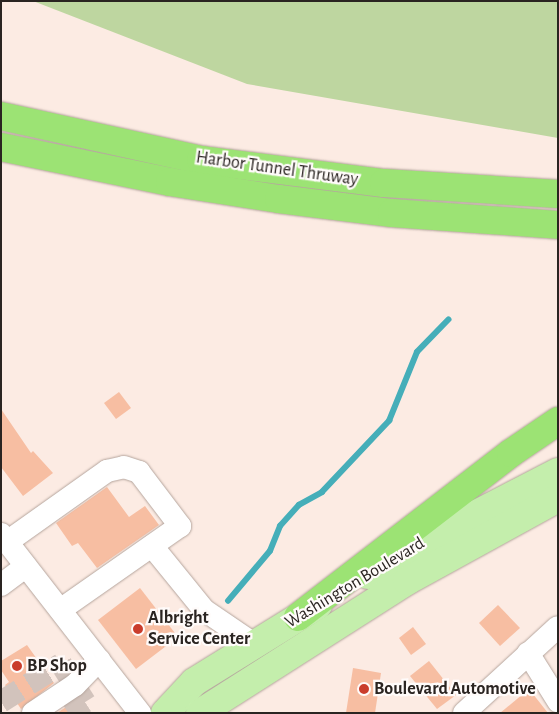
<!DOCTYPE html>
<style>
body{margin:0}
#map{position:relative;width:559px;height:714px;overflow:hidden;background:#fcebe3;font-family:"Alegreya Sans",sans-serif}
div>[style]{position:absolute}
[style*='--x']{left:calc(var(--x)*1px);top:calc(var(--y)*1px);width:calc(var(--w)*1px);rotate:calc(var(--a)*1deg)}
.green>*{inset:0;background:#bed6a0}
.stream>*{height:5.5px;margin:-2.75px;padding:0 2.75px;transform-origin:2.75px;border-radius:2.75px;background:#45aeb9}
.building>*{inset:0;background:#f7bea2}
.minor-tunnel>*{height:22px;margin-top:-11px;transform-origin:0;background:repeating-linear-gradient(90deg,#d2c3bc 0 22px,transparent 0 33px)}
.roads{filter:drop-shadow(0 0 1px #b5a59d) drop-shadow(0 0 1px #b5a59d)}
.minor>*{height:22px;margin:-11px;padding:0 11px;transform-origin:11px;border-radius:11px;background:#fff}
.major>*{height:28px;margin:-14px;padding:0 14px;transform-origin:14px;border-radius:14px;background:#c4eeac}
.highway>*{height:28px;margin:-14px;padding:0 14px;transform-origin:14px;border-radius:14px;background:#9ce374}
.dots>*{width:14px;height:14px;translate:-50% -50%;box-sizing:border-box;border:2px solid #fffbfa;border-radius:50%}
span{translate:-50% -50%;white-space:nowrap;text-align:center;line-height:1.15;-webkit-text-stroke:4.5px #fffbfa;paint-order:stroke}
.street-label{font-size:18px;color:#2a2421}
.poi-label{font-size:18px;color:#2a2421;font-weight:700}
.left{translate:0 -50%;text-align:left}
.frame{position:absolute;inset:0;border:2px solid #2a2421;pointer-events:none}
</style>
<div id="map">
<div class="green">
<i style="clip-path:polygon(33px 1px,558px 1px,558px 138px,247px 84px)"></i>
</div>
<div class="stream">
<i style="--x:228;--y:601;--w:65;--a:-50"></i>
<i style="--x:270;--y:551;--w:27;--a:-68"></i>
<i style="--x:280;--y:526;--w:28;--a:-48"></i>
<i style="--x:299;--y:505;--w:26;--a:-29"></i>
<i style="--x:322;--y:492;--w:98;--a:-46.7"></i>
<i style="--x:389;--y:421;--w:74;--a:-67.9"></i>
<i style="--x:417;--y:352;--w:45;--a:-45.9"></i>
</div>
<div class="building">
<i style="clip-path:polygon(119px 392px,131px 408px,116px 419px,104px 403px)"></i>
<i style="clip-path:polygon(1px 409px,31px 453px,33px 451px,53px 473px,23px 496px,1px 467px)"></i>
<i style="clip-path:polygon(107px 487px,129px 517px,145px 506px,159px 525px,97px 568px,78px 543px,72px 546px,56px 523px)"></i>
<i style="clip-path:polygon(140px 588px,178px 637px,136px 669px,98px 620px)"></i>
<i style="clip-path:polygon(498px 605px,520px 628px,500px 646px,479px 623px)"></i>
<i style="clip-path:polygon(413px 627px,426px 644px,411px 655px,399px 638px)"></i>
<i style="clip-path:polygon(27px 645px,54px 683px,21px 709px,5px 685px,9px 682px,1px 670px,1px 661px)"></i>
<i style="clip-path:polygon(429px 661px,456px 695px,437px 709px,410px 676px)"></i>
<i style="clip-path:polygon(353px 668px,381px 673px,375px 713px,346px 713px)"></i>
<i style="clip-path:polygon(529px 689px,548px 713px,500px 713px)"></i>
<i style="clip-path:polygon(69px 705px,74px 713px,57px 713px)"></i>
</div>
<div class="minor-tunnel">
<i style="--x:1;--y:702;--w:71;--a:-32.3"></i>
<i style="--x:61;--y:664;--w:45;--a:57.7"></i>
<i style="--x:85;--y:702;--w:20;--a:147"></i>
</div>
<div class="roads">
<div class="minor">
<i style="--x:1;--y:534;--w:227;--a:52.2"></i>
<i style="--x:7;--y:542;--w:123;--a:-35.4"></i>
<i style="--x:107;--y:471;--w:17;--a:-13"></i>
<i style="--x:124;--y:467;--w:16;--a:18"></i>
<i style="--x:139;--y:472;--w:68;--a:52.8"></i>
<i style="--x:180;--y:526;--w:146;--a:145"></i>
<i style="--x:152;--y:546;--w:82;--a:50.9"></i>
<i style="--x:204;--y:610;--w:60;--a:34.2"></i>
<i style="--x:1;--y:585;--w:31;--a:-37"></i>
<i style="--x:528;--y:653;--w:57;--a:58"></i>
<i style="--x:33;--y:713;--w:50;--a:-33.7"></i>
<i style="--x:75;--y:685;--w:35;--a:-46"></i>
<i style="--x:464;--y:713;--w:127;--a:-42.5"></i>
</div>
<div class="major">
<i style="--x:368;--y:575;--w:77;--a:-30.6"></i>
<i style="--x:434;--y:536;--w:140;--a:-27.3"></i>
<i style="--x:165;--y:713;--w:42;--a:-46.9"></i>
<i style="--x:194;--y:682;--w:146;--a:-31.8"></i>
<i style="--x:200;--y:713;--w:246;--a:-32.5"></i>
<i style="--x:407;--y:581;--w:172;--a:-28.8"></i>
</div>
<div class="highway">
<i style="--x:1;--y:116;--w:205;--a:12.4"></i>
<i style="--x:201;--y:160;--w:184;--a:7.2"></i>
<i style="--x:384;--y:183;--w:174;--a:3.6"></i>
<i style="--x:1;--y:147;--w:173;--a:11.7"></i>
<i style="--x:170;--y:182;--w:110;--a:8.9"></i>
<i style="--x:279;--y:199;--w:114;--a:7.1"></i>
<i style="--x:392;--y:213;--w:166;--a:4.1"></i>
<i style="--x:298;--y:617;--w:269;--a:-37.6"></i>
<i style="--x:511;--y:453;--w:57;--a:-34.2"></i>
</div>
</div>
<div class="dots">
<i style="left:138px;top:629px;background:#ca3d2c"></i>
<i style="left:17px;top:666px;background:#ca3d2c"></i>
<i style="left:364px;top:689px;background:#ca3d2c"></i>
</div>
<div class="street-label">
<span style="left:277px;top:169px;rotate:8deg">Harbor Tunnel Thruway</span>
<span style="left:355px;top:583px;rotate:-31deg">Washington Boulevard</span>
</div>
<div class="poi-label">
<span class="left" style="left:148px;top:629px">Albright<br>Service Center</span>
<span class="left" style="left:27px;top:666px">BP Shop</span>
<span class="left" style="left:374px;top:689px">Boulevard Automotive</span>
</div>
<div class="frame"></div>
</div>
